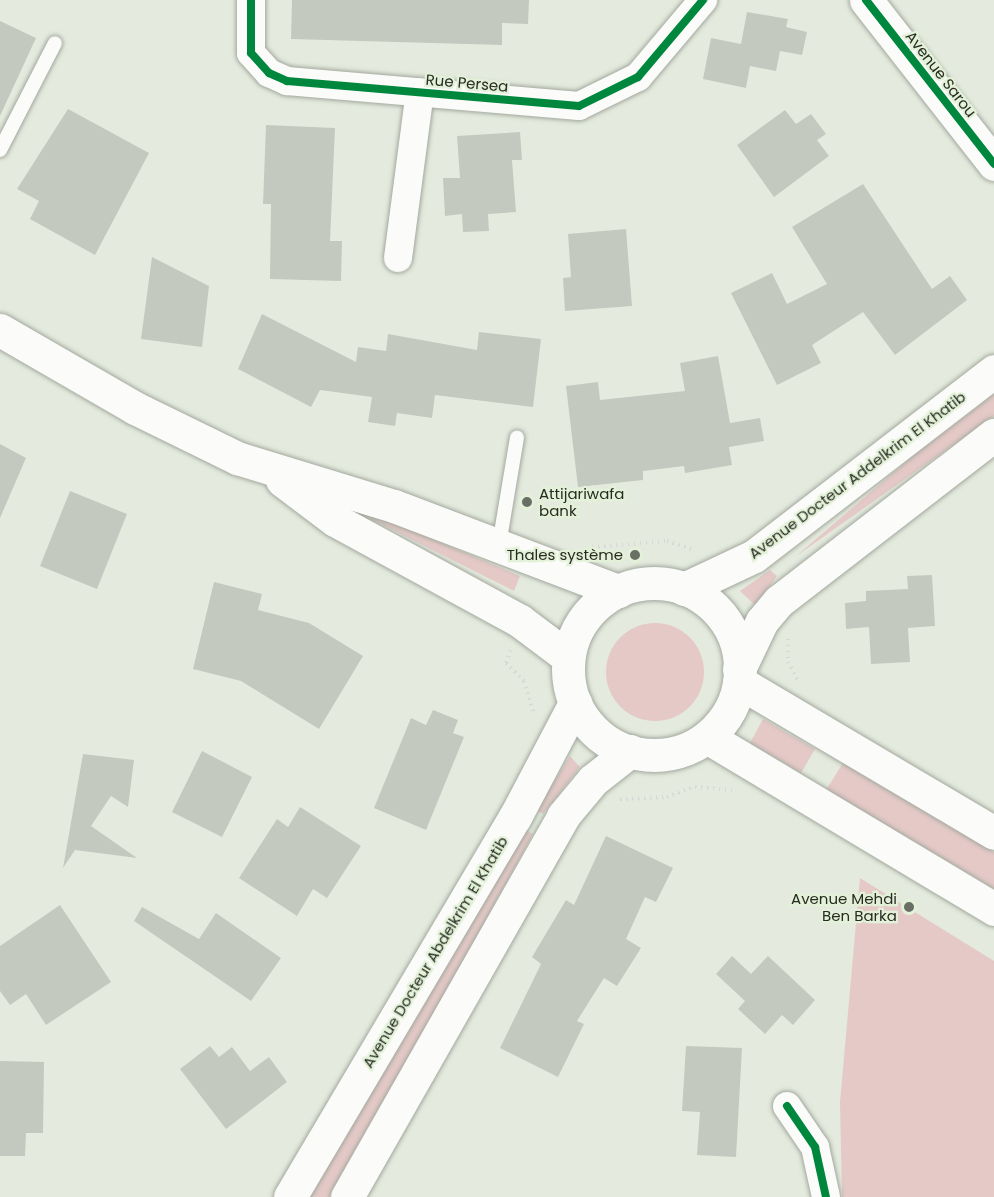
<!DOCTYPE html>
<meta charset="utf-8">
<style>
body{margin:0}
#map{position:relative;width:994px;height:1197px;overflow:hidden;background:#e4ebde;font-family:Poppins,sans-serif}
div>[style]{position:absolute}
[style*='--x']{left:calc(var(--x)*1px);top:calc(var(--y)*1px);width:calc(var(--w)*1px);rotate:calc(var(--a)*1deg)}
.green>*{inset:0;background:#e4c9c7}
.round{border-radius:50%}
.building>*{inset:0;background:#c4c9bf}
.path>*{height:4px;margin-top:-2px;transform-origin:0;background:repeating-linear-gradient(90deg,#d6d9d5 0 1.5px,transparent 0 6px)}
.roads{filter:drop-shadow(0 0 2px #a3a89e) drop-shadow(0 0 2px #a3a89e)}
.service>*{height:14px;margin:-7px;padding:0 7px;transform-origin:7px;border-radius:7px;background:#fbfcfa}
.minor>*{height:28px;margin:-14px;padding:0 14px;transform-origin:14px;border-radius:14px;background:#fbfcfa}
.tertiary>*{height:33px;margin:-16.5px;padding:0 16.5px;transform-origin:16.5px;border-radius:16.5px;background:#fbfcfa}
.secondary>*{height:33px;margin:-16.5px;padding:0 16.5px;transform-origin:16.5px;border-radius:16.5px;background:#fbfcfa}
.secondary>.ring{margin:-16.5px;padding:0;box-sizing:content-box;background:none;border:33px solid #fbfcfa;border-radius:50%}
.primary>*{height:33px;margin:-16.5px;padding:0 16.5px;transform-origin:16.5px;border-radius:16.5px;background:#fbfcfa}
.cycleway>*{height:8px;margin:-4px;padding:0 4px;transform-origin:4px;border-radius:4px;background:#00873e}
.dots>*{width:16px;height:16px;translate:-50% -50%;box-sizing:border-box;border:3px solid #e3f1d8;border-radius:50%}
span{translate:-50% -50%;white-space:nowrap;text-align:center;line-height:1.15;-webkit-text-stroke:4.5px #e3f1d8;paint-order:stroke}
.street-label{font-size:15px;color:#272c23}
.poi-label{font-size:15px;color:#272c23}
.left{translate:0 -50%;text-align:left}
.right{translate:-100% -50%;text-align:right}
</style>
<div id="map">
<div class="green">
<i style="clip-path:polygon(994px 394px,994px 416px,795px 557px,913px 456px)"></i>
<i style="clip-path:polygon(373px 514px,520px 576px,514px 591px,371px 519px)"></i>
<i style="clip-path:polygon(770px 570px,777px 576px,756px 606px,740px 591px)"></i>
<i class="round" style="left:606px;top:623px;width:98px;height:98px"></i>
<i style="clip-path:polygon(763px 719px,815px 749px,801px 773px,750px 743px)"></i>
<i style="clip-path:polygon(570px 756px,580px 767px,543px 814px,536px 810px)"></i>
<i style="clip-path:polygon(843px 763px,994px 852px,994px 889px,826px 790px)"></i>
<i style="clip-path:polygon(524px 829px,533px 834px,394px 1088px,330px 1197px,309px 1197px)"></i>
<i style="clip-path:polygon(860px 878px,994px 961px,994px 1197px,842px 1197px,840px 1102px)"></i>
</div>
<div class="building">
<i style="clip-path:polygon(292px 0,529px 0,528px 24px,502px 23px,502px 45px,291px 39px)"></i>
<i style="clip-path:polygon(747px 12px,788px 19px,786px 27px,807px 32px,802px 55px,780px 51px,776px 71px,750px 66px,746px 88px,703px 79px,711px 38px,741px 44px)"></i>
<i style="clip-path:polygon(0 21px,36px 38px,0 116px)"></i>
<i style="clip-path:polygon(68px 109px,149px 153px,95px 255px,30px 219px,39px 201px,17px 189px)"></i>
<i style="clip-path:polygon(785px 110px,796px 124px,811px 114px,826px 134px,817px 140px,829px 156px,774px 197px,737px 145px)"></i>
<i style="clip-path:polygon(266px 125px,335px 128px,330px 241px,342px 241px,341px 281px,270px 279px,271px 204px,263px 204px)"></i>
<i style="clip-path:polygon(520px 132px,522px 160px,512px 160px,516px 212px,488px 214px,489px 231px,463px 232px,462px 214px,445px 216px,443px 178px,460px 178px,457px 136px)"></i>
<i style="clip-path:polygon(863px 184px,932px 289px,950px 276px,967px 300px,895px 355px,863px 312px,812px 345px,821px 363px,777px 385px,731px 293px,772px 273px,787px 304px,827px 284px,792px 227px)"></i>
<i style="clip-path:polygon(626px 229px,632px 306px,565px 311px,563px 278px,571px 277px,568px 234px)"></i>
<i style="clip-path:polygon(152px 257px,209px 286px,202px 347px,141px 339px)"></i>
<i style="clip-path:polygon(262px 314px,356px 362px,358px 347px,386px 351px,388px 334px,477px 350px,479px 332px,541px 339px,533px 407px,435px 395px,432px 418px,397px 413px,395px 426px,368px 422px,372px 397px,320px 390px,311px 407px,238px 369px)"></i>
<i style="clip-path:polygon(718px 356px,730px 423px,760px 418px,764px 441px,729px 447px,732px 465px,685px 473px,684px 466px,643px 471px,643px 480px,578px 487px,566px 386px,598px 382px,600px 400px,685px 391px,680px 363px)"></i>
<i style="clip-path:polygon(0 444px,26px 458px,0 518px)"></i>
<i style="clip-path:polygon(70px 491px,127px 514px,97px 589px,40px 566px)"></i>
<i style="clip-path:polygon(932px 575px,935px 626px,908px 628px,910px 662px,871px 664px,869px 627px,846px 629px,845px 603px,866px 601px,866px 591px,908px 589px,907px 576px)"></i>
<i style="clip-path:polygon(214px 582px,262px 594px,258px 610px,309px 623px,363px 656px,319px 729px,241px 681px,193px 669px)"></i>
<i style="clip-path:polygon(433px 710px,458px 720px,453px 733px,464px 737px,426px 830px,374px 808px,411px 718px,426px 725px)"></i>
<i style="clip-path:polygon(202px 751px,252px 777px,222px 837px,172px 812px)"></i>
<i style="clip-path:polygon(83px 754px,134px 760px,128px 807px,111px 796px,91px 826px,137px 858px,75px 850px,63px 868px)"></i>
<i style="clip-path:polygon(300px 807px,361px 846px,327px 898px,313px 889px,297px 916px,239px 878px,277px 819px,288px 827px)"></i>
<i style="clip-path:polygon(606px 836px,673px 868px,656px 902px,645px 897px,626px 939px,641px 948px,617px 986px,604px 978px,577px 1021px,584px 1024px,558px 1077px,500px 1048px,541px 964px,532px 957px,566px 900px,574px 905px)"></i>
<i style="clip-path:polygon(60px 905px,111px 982px,46px 1025px,26px 994px,10px 1005px,0 991px,0 946px)"></i>
<i style="clip-path:polygon(142px 907px,199px 939px,216px 913px,281px 958px,251px 1001px,134px 921px)"></i>
<i style="clip-path:polygon(732px 956px,751px 974px,768px 956px,815px 1000px,793px 1025px,782px 1015px,765px 1034px,738px 1009px,745px 1001px,716px 974px)"></i>
<i style="clip-path:polygon(210px 1046px,219px 1057px,232px 1047px,250px 1071px,269px 1057px,287px 1082px,226px 1129px,180px 1069px)"></i>
<i style="clip-path:polygon(686px 1046px,742px 1048px,736px 1157px,697px 1155px,700px 1112px,682px 1111px)"></i>
<i style="clip-path:polygon(0 1061px,44px 1062px,43px 1133px,26px 1133px,25px 1156px,0 1156px)"></i>
</div>
<div class="path">
<i style="--x:592;--y:547;--w:75;--a:-4.6"></i>
<i style="--x:667;--y:541;--w:28;--a:18"></i>
<i style="--x:788;--y:639;--w:23;--a:90"></i>
<i style="--x:788;--y:662;--w:21;--a:61"></i>
<i style="--x:510;--y:650;--w:14;--a:107"></i>
<i style="--x:506;--y:663;--w:25;--a:45"></i>
<i style="--x:524;--y:681;--w:34;--a:73"></i>
<i style="--x:620;--y:799;--w:47;--a:-2.4"></i>
<i style="--x:667;--y:797;--w:30;--a:-20"></i>
<i style="--x:695;--y:787;--w:37;--a:5"></i>
</div>
<div class="roads">
<div class="service">
<i style="--x:0;--y:150;--w:120;--a:-62.8"></i>
<i style="--x:499;--y:545;--w:109;--a:-80.5"></i>
</div>
<div class="minor">
<i style="--x:251;--y:0;--w:53;--a:90"></i>
<i style="--x:251;--y:53;--w:27;--a:48"></i>
<i style="--x:269;--y:73;--w:20;--a:24"></i>
<i style="--x:287;--y:81;--w:293;--a:4.9"></i>
<i style="--x:579;--y:106;--w:66;--a:-26.2"></i>
<i style="--x:638;--y:77;--w:101;--a:-49.8"></i>
<i style="--x:398;--y:258;--w:167;--a:-82.5"></i>
<i style="--x:787;--y:1106;--w:50;--a:55.7"></i>
<i style="--x:815;--y:1147;--w:51;--a:77.6"></i>
</div>
<div class="tertiary">
<i style="--x:866;--y:0;--w:208;--a:52"></i>
</div>
<div class="secondary">
<i style="--x:0;--y:330;--w:156;--a:30"></i>
<i style="--x:135;--y:408;--w:114;--a:26.1"></i>
<i style="--x:237;--y:458;--w:164;--a:17"></i>
<i style="--x:394;--y:506;--w:240;--a:20.8"></i>
<i style="--x:282;--y:480;--w:66;--a:37"></i>
<i style="--x:335;--y:520;--w:211;--a:28.6"></i>
<i style="--x:520;--y:621;--w:60;--a:36.9"></i>
<i class="ring" style="left:568px;top:583px;width:139px;height:139px"></i>
<i style="--x:684;--y:589;--w:77;--a:-25.2"></i>
<i style="--x:754;--y:556;--w:303;--a:-37.6"></i>
<i style="--x:739;--y:669;--w:53;--a:-64.4"></i>
<i style="--x:762;--y:621;--w:26;--a:-50"></i>
<i style="--x:779;--y:601;--w:272;--a:-37.7"></i>
<i style="--x:290;--y:1197;--w:442;--a:-59.4"></i>
<i style="--x:515;--y:817;--w:129;--a:-62.2"></i>
<i style="--x:347;--y:1197;--w:438;--a:-60.4"></i>
<i style="--x:563;--y:816;--w:47;--a:-50.2"></i>
<i style="--x:593;--y:780;--w:47;--a:-38.1"></i>
</div>
<div class="primary">
<i style="--x:739;--y:682;--w:296;--a:30.6"></i>
<i style="--x:707;--y:737;--w:335;--a:30.9"></i>
</div>
</div>
<div class="cycleway">
<i style="--x:251;--y:0;--w:53;--a:90"></i>
<i style="--x:251;--y:53;--w:27;--a:48"></i>
<i style="--x:269;--y:73;--w:20;--a:24"></i>
<i style="--x:287;--y:81;--w:293;--a:4.9"></i>
<i style="--x:579;--y:106;--w:66;--a:-26.2"></i>
<i style="--x:638;--y:77;--w:101;--a:-49.8"></i>
<i style="--x:866;--y:0;--w:208;--a:52"></i>
<i style="--x:787;--y:1106;--w:50;--a:55.7"></i>
<i style="--x:815;--y:1147;--w:51;--a:77.6"></i>
</div>
<div class="dots">
<i style="left:527px;top:502px;background:#696f64"></i>
<i style="left:635px;top:555px;background:#696f64"></i>
<i style="left:909px;top:907px;background:#696f64"></i>
</div>
<div class="street-label">
<span style="left:941px;top:74px;rotate:52deg">Avenue Sarou</span>
<span style="left:467px;top:83px;rotate:5deg">Rue Persea</span>
<span style="left:857px;top:475px;rotate:-37deg">Avenue Docteur Addelkrim El Khatib</span>
<span style="left:435px;top:952px;rotate:-59deg">Avenue Docteur Abdelkrim El Khatib</span>
</div>
<div class="poi-label">
<span class="left" style="left:539px;top:502px">Attijariwafa<br>bank</span>
<span class="right" style="left:623px;top:555px">Thales système</span>
<span class="right" style="left:897px;top:907px">Avenue Mehdi<br>Ben Barka</span>
</div>
</div>
